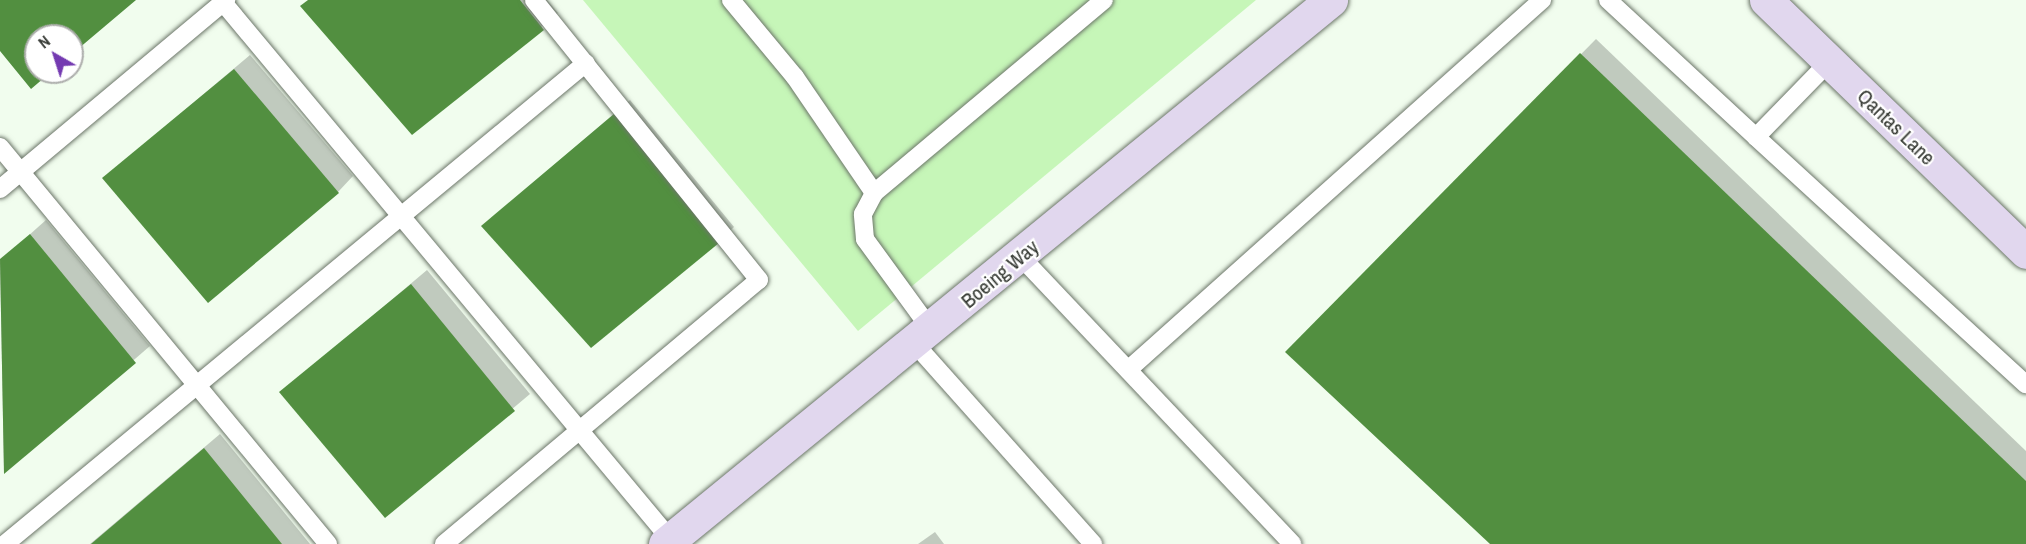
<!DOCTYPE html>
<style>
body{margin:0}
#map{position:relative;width:2026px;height:544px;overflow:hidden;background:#f1fdee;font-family:"Archivo Narrow",sans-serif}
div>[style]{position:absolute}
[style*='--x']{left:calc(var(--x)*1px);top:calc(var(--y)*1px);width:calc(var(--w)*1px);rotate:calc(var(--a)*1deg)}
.green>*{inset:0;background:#c6f6b8}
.shadow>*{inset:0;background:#0003}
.building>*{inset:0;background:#528f40}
.roads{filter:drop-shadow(0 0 2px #6c7669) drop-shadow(0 0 2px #6c7669)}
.lane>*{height:18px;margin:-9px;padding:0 9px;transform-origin:9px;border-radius:9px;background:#fff}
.secondary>*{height:33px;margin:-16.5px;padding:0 16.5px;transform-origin:16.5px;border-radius:16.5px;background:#e1d7ee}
span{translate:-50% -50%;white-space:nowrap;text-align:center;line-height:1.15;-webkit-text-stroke:4.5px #fff;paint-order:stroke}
.street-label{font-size:21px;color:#343832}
.north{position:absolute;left:24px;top:24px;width:60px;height:60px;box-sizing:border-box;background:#fff;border:2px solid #aeafad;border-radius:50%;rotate:321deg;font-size:16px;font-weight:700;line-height:24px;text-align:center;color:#343832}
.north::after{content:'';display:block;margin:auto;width:21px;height:27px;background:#743ab1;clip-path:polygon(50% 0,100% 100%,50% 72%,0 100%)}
</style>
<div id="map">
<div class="green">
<i style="clip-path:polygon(583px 0,1256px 0,858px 331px)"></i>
</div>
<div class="shadow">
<i style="clip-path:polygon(309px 0,547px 0,558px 13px,413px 133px)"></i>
<i style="clip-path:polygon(1596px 39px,2026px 451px,2026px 544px,1492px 544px,1287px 352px)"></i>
<i style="clip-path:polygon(250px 55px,353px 176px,338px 192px,104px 178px)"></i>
<i style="clip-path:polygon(630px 100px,734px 227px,718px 242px,483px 226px)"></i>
<i style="clip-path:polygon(46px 220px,150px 346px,4px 472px,0 261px)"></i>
<i style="clip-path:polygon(427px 270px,530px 394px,385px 516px,281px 393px)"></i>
<i style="clip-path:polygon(220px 434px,310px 544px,90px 544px)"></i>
<i style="clip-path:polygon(935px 532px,944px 544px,918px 544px)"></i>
</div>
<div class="building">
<i style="clip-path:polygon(0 0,136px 0,72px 54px,72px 36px,36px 36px,36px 72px,51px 72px,31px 89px,0 51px)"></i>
<i style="clip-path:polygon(308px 0,520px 0,544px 30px,412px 135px,300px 6px)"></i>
<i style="clip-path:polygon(1580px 53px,2026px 481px,2026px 544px,1490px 544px,1285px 352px)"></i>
<i style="clip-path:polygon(234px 69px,339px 193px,208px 303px,102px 178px)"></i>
<i style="clip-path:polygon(614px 114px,719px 243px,591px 348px,481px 226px)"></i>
<i style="clip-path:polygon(30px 234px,136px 363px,4px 474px,0 259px)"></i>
<i style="clip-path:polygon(411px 284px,515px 411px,385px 518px,279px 392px)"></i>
<i style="clip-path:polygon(204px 448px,282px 544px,91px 544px)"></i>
</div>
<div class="roads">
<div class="lane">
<i style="--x:221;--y:0;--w:702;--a:50.2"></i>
<i style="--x:731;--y:0;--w:100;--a:50.3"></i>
<i style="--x:795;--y:77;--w:140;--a:55.7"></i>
<i style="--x:1608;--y:0;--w:202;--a:42.8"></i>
<i style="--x:1756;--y:137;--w:105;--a:-45.8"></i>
<i style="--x:1756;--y:137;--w:366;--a:42.5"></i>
<i style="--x:0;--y:147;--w:515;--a:50.44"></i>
<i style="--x:0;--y:189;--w:295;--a:-39.9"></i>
<i style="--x:1021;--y:257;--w:395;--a:46.6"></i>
<i style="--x:932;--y:331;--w:114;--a:-126.1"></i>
<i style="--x:865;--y:239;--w:25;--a:-95"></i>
<i style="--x:863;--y:214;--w:24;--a:-62"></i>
<i style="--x:874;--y:193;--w:300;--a:-40"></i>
<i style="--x:915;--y:344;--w:268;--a:48.3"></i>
<i style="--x:1129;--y:369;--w:554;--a:-41.78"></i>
<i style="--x:5;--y:544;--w:754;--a:-39.62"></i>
<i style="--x:444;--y:544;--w:411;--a:-40"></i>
<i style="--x:759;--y:280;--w:359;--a:-128.8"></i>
</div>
<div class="secondary">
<i style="--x:1766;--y:0;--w:362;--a:44.1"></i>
<i style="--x:665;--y:544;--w:860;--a:-39.24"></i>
</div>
</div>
<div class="street-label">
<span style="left:1896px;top:127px;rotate:44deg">Qantas Lane</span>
<span style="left:1000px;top:274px;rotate:-40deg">Boeing Way</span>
</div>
<div class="north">N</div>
</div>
